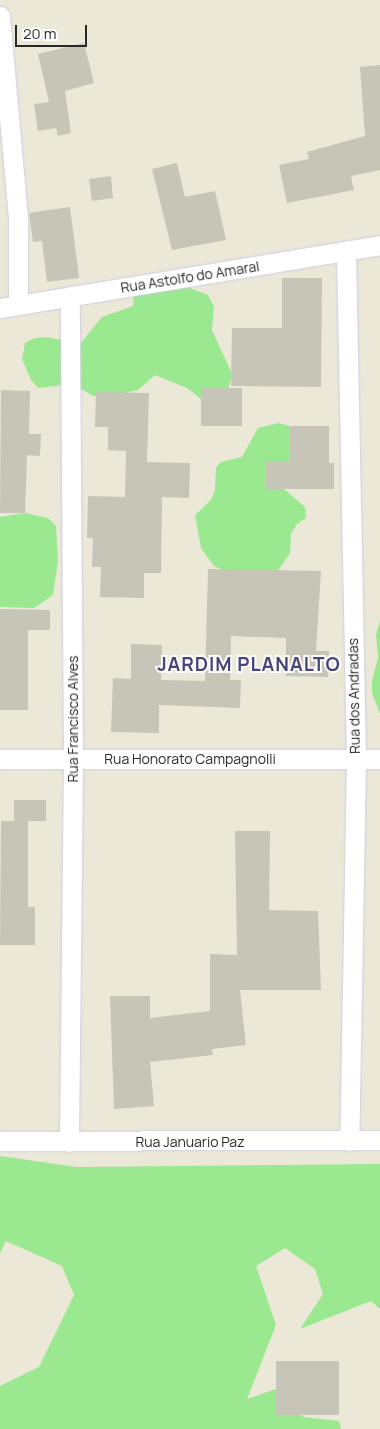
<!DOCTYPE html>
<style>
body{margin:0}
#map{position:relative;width:380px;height:1429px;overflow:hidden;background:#ece8d8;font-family:Manrope,sans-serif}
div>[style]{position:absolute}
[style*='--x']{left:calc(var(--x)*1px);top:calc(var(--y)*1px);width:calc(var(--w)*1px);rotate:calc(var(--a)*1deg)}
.green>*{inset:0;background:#9ae88f}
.building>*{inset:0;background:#c7c4b8}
.roads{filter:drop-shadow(0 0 1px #cecde3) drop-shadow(0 0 1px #cecde3)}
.street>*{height:19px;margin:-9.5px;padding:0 9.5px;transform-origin:9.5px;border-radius:9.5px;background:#fff}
span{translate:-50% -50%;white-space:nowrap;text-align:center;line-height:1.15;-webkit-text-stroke:4px #fff;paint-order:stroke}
.street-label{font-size:14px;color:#282828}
.district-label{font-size:19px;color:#47457b;font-weight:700;letter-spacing:1px}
.scale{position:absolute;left:15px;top:25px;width:72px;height:22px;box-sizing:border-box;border:2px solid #282828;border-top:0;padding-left:6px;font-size:15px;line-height:18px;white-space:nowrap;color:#282828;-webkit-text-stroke:4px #fff;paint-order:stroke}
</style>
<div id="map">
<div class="green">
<i style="clip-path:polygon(175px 282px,208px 295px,214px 307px,212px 330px,232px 374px,227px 395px,205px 402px,187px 388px,155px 375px,138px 390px,104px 397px,93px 396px,73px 384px,38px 388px,31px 380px,22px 359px,25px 343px,35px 338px,47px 337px,80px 344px,102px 317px,133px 306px,134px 296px,142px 288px)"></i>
<i style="clip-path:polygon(279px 423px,290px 426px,293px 437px,291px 463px,278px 484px,305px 507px,306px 518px,297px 524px,291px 534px,290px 553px,277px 572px,223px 570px,214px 566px,201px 548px,195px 515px,211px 500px,215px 490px,216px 467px,221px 462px,242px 457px,258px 428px)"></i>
<i style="clip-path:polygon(25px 513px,48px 518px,56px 526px,58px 561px,53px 595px,34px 608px,0 607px,0 517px)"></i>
<i style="clip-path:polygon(380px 621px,380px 714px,372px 693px,372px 681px,378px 658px,376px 634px)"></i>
<i style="clip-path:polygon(0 1156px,76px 1167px,380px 1164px,380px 1309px,371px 1301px,300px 1329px,323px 1294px,315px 1269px,285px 1248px,256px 1266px,276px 1325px,247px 1399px,279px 1388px,303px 1417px,339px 1421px,341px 1429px,0 1429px,0 1386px,39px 1367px,74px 1295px,62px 1266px,6px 1241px,0 1253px)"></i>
</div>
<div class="building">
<i style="clip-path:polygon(84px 43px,94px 83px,65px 91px,71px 133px,58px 136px,56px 128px,38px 131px,34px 104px,49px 102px,38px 54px)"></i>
<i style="clip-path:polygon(380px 65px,380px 170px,351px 176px,354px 190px,287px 203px,279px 165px,309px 159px,307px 152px,365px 136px,360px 67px)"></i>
<i style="clip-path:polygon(177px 163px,185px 197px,215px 191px,226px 240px,172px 250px,152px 169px)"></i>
<i style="clip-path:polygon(111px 176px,113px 198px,92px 201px,89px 179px)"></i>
<i style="clip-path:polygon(70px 207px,79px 278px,47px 282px,42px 241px,33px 242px,29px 213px)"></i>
<i style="clip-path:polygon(282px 278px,322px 278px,321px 387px,231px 386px,232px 328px,282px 328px)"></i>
<i style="clip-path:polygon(201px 388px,242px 388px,242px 426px,201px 426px)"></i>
<i style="clip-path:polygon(1px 390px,30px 391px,29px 434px,41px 434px,40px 456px,27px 455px,25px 513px,0 513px)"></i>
<i style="clip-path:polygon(96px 392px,149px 393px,147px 462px,190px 463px,189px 498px,162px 497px,161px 573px,144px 573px,144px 598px,100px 597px,101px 567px,92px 567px,93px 538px,87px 538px,88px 496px,125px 497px,126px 451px,108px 450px,108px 427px,95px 427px)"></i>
<i style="clip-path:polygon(290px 426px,329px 426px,329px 463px,334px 463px,334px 489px,266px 489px,266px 462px,290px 462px)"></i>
<i style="clip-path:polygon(208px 569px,321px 571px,316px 651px,329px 651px,328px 677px,286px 676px,286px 638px,231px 636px,230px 680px,241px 680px,240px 708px,159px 705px,159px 733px,111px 732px,113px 678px,131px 679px,131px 644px,162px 645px,161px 680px,205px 681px)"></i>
<i style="clip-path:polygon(0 609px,50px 610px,50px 630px,28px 630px,28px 710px,0 710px)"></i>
<i style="clip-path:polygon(14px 800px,46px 800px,46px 821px,28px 821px,28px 907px,35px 907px,35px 945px,0 945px,1px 821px,14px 821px)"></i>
<i style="clip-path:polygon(235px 831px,270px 831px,269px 910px,318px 911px,321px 990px,240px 990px,246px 1045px,212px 1049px,213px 1055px,150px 1062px,154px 1106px,114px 1109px,110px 996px,150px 996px,150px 1018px,210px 1011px,210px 954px,237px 955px)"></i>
<i style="clip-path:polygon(276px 1361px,339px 1361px,339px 1415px,276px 1415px)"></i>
</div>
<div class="roads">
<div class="street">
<i style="--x:0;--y:16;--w:202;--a:84.9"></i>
<i style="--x:18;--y:217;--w:88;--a:90"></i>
<i style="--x:346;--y:251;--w:508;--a:88.87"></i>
<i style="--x:356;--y:759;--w:382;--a:91"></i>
<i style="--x:0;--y:308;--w:385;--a:-9.4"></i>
<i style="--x:0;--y:759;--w:380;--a:0"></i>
<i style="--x:0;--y:1141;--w:380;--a:-0.2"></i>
<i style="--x:69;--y:1142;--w:383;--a:-89.4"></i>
<i style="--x:73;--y:759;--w:463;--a:-90.4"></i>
</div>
</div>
<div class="street-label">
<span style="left:190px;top:277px;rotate:-9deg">Rua Astolfo do Amaral</span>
<span style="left:354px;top:696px;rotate:-91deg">Rua dos Andradas</span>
<span style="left:73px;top:719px;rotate:-90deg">Rua Francisco Alves</span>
<span style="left:190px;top:759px">Rua Honorato Campagnolli</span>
<span style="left:190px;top:1142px">Rua Januario Paz</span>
</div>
<div class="district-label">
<span style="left:249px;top:665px">JARDIM PLANALTO</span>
</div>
<div class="scale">20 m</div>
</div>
